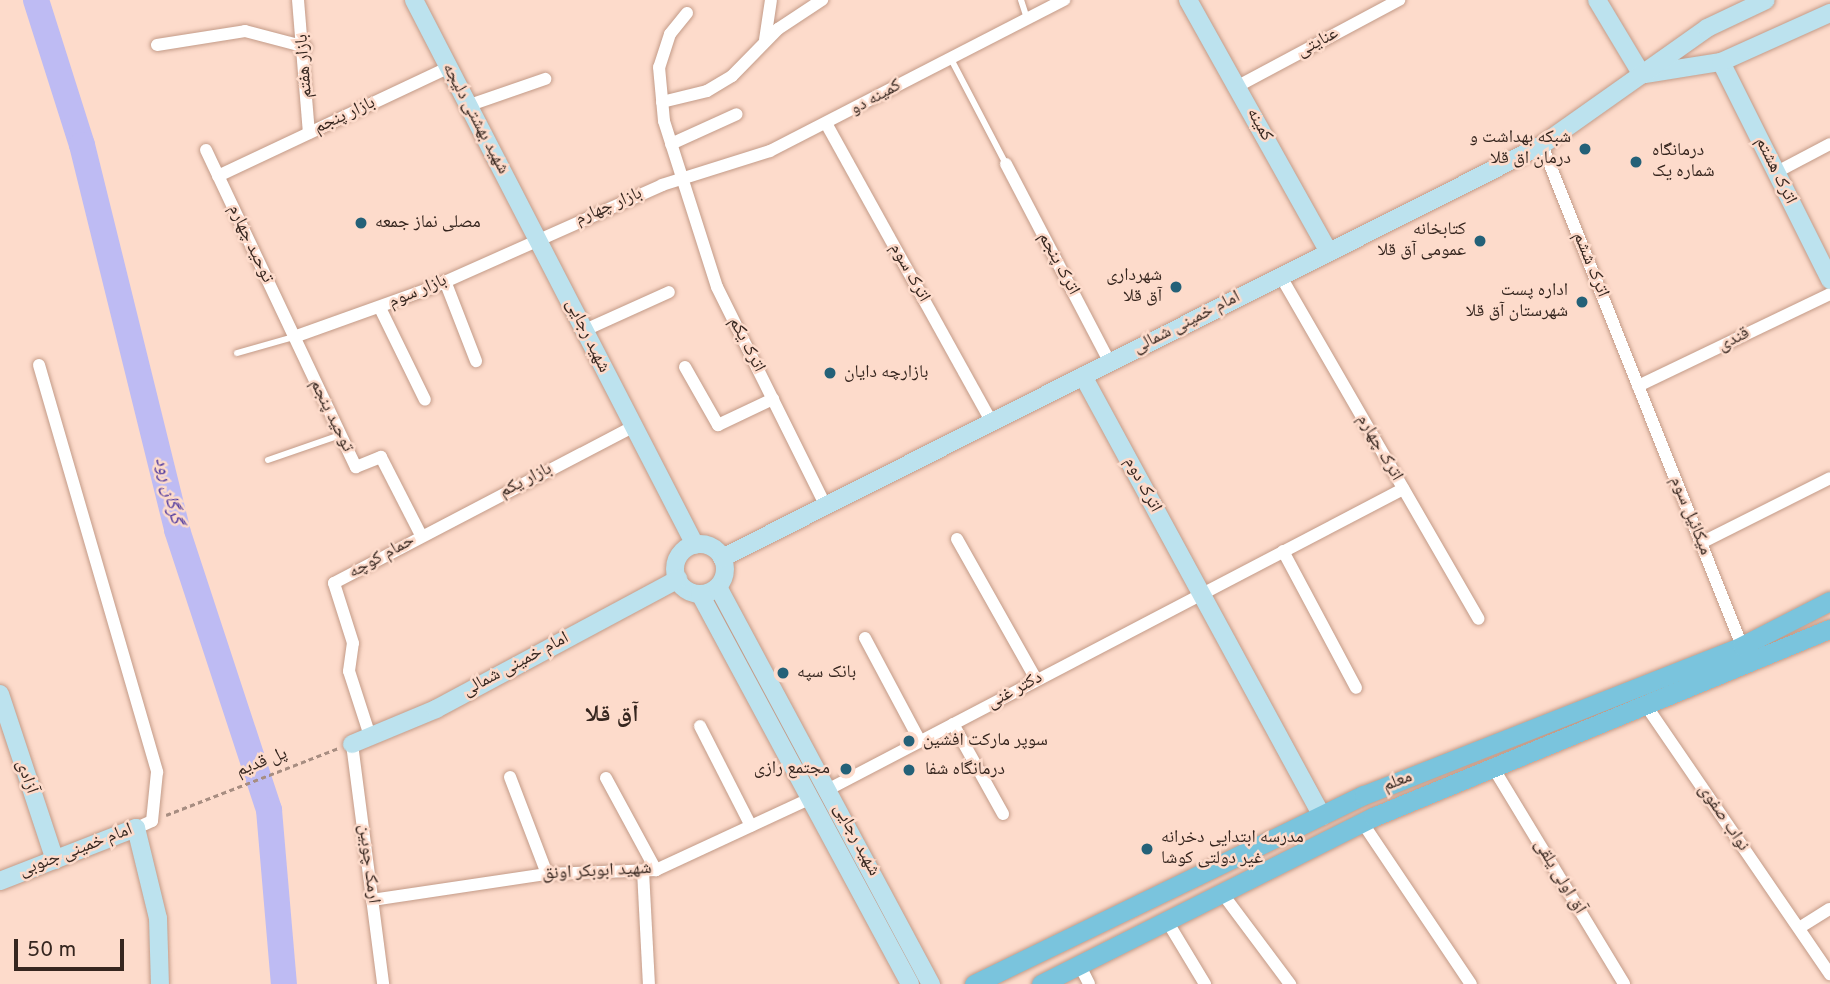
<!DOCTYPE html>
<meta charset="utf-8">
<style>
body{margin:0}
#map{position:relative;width:1830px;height:984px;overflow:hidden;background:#fddbcb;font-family:Overpass,"Noto Naskh Arabic",sans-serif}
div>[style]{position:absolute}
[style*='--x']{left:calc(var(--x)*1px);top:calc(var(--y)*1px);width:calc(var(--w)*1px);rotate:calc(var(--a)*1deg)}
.river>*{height:26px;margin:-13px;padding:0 13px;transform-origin:13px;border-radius:13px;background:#bebbf3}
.path>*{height:2.5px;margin-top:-1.25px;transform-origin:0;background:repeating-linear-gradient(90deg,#a78d81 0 5px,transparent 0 8.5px)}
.roads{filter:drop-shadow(0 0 2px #c39b88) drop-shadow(0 0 2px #c39b88)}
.lane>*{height:6px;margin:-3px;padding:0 3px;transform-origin:3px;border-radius:3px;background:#fff}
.street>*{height:12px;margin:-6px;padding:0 6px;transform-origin:6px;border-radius:6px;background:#fff}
.secondary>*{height:18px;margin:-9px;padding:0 9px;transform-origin:9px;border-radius:9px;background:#bce2ee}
.secondary>.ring{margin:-9px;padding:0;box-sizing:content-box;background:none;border:18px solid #bce2ee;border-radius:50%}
.primary>*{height:19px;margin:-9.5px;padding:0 9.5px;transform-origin:9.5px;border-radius:9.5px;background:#7ac4dd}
.dots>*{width:19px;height:19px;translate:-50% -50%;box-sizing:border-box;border:4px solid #fddbcb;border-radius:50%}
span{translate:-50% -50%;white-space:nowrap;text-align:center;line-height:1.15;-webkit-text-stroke:5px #fddbcb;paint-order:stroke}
.street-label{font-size:18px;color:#36261f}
.poi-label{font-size:18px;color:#36261f}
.right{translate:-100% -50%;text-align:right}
.left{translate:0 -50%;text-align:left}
.water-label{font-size:19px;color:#4c369d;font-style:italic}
.district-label{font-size:24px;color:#36261f;font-weight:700}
.scale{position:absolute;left:14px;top:939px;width:110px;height:32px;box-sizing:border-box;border:4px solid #36261f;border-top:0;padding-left:9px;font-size:21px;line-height:24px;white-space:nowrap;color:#36261f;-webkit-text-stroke:5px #fddbcb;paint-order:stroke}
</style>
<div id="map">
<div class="river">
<i style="--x:36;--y:0;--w:152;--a:72.4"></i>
<i style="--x:82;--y:145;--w:397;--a:76.1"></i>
<i style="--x:177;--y:530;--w:295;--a:71.8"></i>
<i style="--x:269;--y:810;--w:175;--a:85.1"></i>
</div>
<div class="path">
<i style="--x:166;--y:815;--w:186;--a:-21.2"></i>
</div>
<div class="roads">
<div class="lane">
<i style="--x:1021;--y:0;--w:19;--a:72"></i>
<i style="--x:951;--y:59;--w:119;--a:62.4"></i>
<i style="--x:237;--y:353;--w:59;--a:-15.7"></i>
<i style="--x:268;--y:460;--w:76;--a:-19.1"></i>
</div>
<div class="street">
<i style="--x:298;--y:0;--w:133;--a:85.3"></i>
<i style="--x:687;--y:13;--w:27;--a:129"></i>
<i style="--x:670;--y:34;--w:35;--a:108"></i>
<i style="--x:659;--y:67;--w:54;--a:84.7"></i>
<i style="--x:664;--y:121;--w:174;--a:72.3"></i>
<i style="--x:717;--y:287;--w:243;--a:63.6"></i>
<i style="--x:765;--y:40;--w:40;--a:-81.5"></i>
<i style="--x:157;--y:45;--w:89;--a:-9"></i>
<i style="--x:245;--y:31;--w:63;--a:14.7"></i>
<i style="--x:1238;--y:86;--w:183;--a:-28.1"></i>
<i style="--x:662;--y:102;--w:46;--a:-13.7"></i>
<i style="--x:707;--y:91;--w:29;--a:-31"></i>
<i style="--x:732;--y:76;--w:66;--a:-45.6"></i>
<i style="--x:778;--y:29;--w:53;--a:-33.4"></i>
<i style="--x:467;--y:106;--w:83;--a:-19.1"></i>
<i style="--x:827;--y:125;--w:338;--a:61"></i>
<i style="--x:671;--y:144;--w:72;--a:-24.4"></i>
<i style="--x:1542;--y:145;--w:539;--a:68.24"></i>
<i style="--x:206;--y:150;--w:351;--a:64.7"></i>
<i style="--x:356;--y:467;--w:27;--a:-22"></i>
<i style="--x:381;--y:457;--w:88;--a:62.9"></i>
<i style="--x:1006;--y:164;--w:225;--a:62.4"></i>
<i style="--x:1775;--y:173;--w:62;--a:-27.8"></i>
<i style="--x:218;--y:176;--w:253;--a:-25.2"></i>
<i style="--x:1280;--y:275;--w:397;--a:60"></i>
<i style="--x:445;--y:281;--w:86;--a:68.8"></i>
<i style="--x:380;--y:308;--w:102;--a:63.9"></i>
<i style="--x:585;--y:330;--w:92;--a:-24.3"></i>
<i style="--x:294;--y:337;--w:145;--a:-19.7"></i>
<i style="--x:431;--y:288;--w:253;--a:-24"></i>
<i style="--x:662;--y:185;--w:113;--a:-17.5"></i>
<i style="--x:770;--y:151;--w:331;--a:-27.2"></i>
<i style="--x:39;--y:365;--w:424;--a:73.8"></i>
<i style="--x:157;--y:772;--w:49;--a:95.8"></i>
<i style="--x:152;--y:821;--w:17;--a:156"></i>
<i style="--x:685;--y:367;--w:67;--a:60.4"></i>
<i style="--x:718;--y:425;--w:61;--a:-25.3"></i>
<i style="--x:1638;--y:386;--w:213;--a:-25.6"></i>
<i style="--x:957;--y:539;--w:161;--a:60.6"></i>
<i style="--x:1701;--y:543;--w:144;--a:-26.7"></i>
<i style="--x:1283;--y:551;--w:155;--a:61.9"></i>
<i style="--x:865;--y:638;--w:117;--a:61.9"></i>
<i style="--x:1647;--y:707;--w:324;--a:55.6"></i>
<i style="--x:953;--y:724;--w:103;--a:60.9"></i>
<i style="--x:700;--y:726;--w:112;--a:63"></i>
<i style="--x:370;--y:736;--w:68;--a:-107.9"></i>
<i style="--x:349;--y:671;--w:28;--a:-82"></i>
<i style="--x:353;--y:643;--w:63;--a:-107.6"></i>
<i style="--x:334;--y:583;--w:336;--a:-27.6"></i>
<i style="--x:352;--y:744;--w:242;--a:82.6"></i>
<i style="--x:1494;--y:769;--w:251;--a:58.8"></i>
<i style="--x:510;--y:777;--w:104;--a:69.1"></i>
<i style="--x:606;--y:778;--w:105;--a:61.5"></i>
<i style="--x:829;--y:789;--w:648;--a:-27.59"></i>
<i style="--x:1362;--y:822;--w:195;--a:56.1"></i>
<i style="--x:643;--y:871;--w:113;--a:87"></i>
<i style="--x:1222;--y:893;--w:114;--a:53.2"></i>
<i style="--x:372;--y:900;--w:177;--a:-8.5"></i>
<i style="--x:547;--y:874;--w:109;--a:-2.1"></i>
<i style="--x:656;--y:870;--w:169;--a:-24.9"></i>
<i style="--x:1167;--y:921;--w:74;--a:58.9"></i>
<i style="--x:1799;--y:928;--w:36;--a:-32"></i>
<i style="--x:1079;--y:964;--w:22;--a:63"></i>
</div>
<div class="secondary">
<i style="--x:414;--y:0;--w:613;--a:62.72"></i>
<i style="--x:1188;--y:0;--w:287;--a:60.8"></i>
<i style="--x:1597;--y:0;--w:87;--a:59"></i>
<i style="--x:1721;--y:62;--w:244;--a:63.4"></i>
<i style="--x:1645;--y:74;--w:77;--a:-9"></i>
<i style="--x:1721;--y:62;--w:120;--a:-24.2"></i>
<i style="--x:1083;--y:376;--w:501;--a:61.49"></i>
<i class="ring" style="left:675px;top:544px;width:32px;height:32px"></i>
<i style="--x:722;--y:558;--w:918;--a:-26.73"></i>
<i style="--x:1542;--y:145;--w:202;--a:-35.3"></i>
<i style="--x:1707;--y:28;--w:65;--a:-25.4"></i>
<i style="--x:718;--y:587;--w:451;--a:61.8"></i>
<i style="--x:700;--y:594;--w:443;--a:61.7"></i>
<i style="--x:0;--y:694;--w:175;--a:71.7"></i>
<i style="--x:352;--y:744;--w:91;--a:-22.6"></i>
<i style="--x:436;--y:709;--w:275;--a:-28.2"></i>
<i style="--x:0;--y:881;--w:146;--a:-21.3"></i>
<i style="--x:136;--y:828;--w:93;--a:76.3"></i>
<i style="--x:158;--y:918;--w:66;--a:88.3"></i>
</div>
<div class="primary">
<i style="--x:974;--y:984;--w:433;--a:-25.9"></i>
<i style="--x:1364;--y:795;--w:406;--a:-21.5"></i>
<i style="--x:1742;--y:646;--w:99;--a:-27.1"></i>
<i style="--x:1041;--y:984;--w:372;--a:-26.7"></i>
<i style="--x:1373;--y:817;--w:494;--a:-22.4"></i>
</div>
</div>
<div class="dots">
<i style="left:1585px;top:149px;background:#246178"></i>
<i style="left:1636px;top:162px;background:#246178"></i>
<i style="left:361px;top:223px;background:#246178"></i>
<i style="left:1480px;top:241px;background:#246178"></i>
<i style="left:1176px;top:287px;background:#246178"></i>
<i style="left:1582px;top:302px;background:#246178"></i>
<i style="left:830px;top:373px;background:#246178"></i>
<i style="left:783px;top:673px;background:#246178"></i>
<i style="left:909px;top:741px;background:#246178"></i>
<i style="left:846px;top:769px;background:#246178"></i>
<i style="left:909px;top:770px;background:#246178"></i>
<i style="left:1147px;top:849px;background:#246178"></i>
</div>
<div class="street-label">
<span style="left:1318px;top:43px;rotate:-28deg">عنایتی</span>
<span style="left:305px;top:66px;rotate:-94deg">بازار هفتم</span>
<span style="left:876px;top:98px;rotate:-29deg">کمینه دو</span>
<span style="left:345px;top:116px;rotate:-25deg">بازار پنجم</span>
<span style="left:475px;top:119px;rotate:62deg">شهید بهشتی دلیجه</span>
<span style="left:1259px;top:125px;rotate:61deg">کمینه</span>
<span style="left:1775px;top:171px;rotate:64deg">اترک هشتم</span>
<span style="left:609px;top:207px;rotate:-23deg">بازار چهارم</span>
<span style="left:250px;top:244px;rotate:65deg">توحید چهارم</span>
<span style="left:1058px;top:264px;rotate:62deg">اترک پنجم</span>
<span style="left:1590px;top:265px;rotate:68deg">اترک ششم</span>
<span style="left:909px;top:273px;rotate:61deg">اترک سوم</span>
<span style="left:418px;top:292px;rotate:-23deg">بازار سوم</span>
<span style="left:1187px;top:323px;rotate:-27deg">امام خمینی شمالی</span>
<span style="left:587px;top:336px;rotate:64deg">شهید رجایی</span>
<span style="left:1734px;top:340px;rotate:-26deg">قندی</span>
<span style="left:746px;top:345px;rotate:63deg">اترک یکم</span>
<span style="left:331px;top:416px;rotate:64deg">توحید پنجم</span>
<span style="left:1379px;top:448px;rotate:60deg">اترک چهارم</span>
<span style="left:526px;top:481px;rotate:-27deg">بازار یکم</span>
<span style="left:1142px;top:485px;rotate:62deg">اترک دوم</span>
<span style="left:1690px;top:516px;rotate:68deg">میکائیل سوم</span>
<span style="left:382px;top:557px;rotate:-29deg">حمام کوچه</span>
<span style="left:516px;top:665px;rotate:-28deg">امام خمینی شمالی</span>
<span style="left:1015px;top:691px;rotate:-28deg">دکتر غنی</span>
<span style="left:262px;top:763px;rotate:-21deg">پل قدیم</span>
<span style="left:26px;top:777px;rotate:71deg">آزادی</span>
<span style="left:1398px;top:782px;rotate:-21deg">معلم</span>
<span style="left:1723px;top:818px;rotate:56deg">نواب صفوی</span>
<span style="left:856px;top:840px;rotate:62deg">شهید رجایی</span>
<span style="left:76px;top:851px;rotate:-21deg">امام خمینی جنوبی</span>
<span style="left:368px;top:864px;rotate:83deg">ارمک چوبین</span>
<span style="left:597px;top:872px;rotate:-3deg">شهید ابوبکر اونق</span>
<span style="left:1559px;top:877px;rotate:59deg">آق اولی یلقی</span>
</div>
<div class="poi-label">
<span class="right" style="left:1571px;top:149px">شبکه بهداشت و<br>درمان اق قلا</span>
<span class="left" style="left:1652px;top:162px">درمانگاه<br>شماره یک</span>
<span class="left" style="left:375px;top:223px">مصلی نماز جمعه</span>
<span class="right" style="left:1466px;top:241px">کتابخانه<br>عمومی آق قلا</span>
<span class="right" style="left:1162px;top:287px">شهرداری<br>آق قلا</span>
<span class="right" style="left:1568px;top:302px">اداره پست<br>شهرستان آق قلا</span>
<span class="left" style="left:844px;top:373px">بازارچه دایان</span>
<span class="left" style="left:797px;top:673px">بانک سپه</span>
<span class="left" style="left:923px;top:741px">سوپر مارکت افشین</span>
<span class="right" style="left:830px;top:769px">مجتمع رازی</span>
<span class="left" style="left:925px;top:770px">درمانگاه شفا</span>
<span class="left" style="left:1161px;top:849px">مدرسه ابتدایی دخرانه<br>غیر دولتی کوشا</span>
</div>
<div class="water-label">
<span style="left:168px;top:491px;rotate:76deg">گرگان رود</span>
</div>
<div class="district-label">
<span style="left:612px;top:716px">آق قلا</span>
</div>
<div class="scale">50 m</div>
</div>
